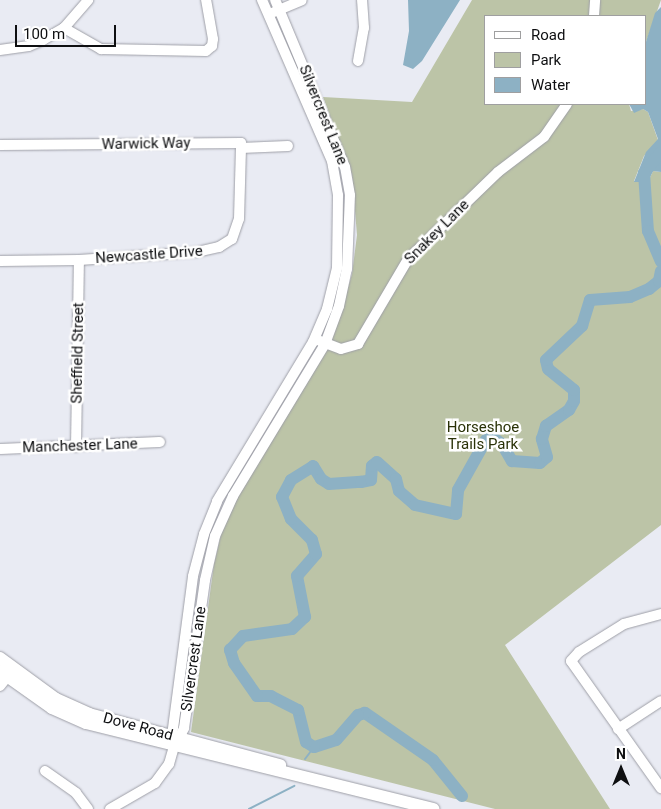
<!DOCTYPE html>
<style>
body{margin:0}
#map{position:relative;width:661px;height:809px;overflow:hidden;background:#e9ebf3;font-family:Roboto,sans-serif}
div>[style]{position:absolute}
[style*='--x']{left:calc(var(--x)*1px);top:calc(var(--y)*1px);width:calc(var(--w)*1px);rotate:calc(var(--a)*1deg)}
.green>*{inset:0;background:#bcc4a7}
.water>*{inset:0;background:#8db1c4}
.stream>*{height:2px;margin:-1px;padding:0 1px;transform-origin:1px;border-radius:1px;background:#8db1c4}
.river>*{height:12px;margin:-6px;padding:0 6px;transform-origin:6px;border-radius:6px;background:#8db1c4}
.roads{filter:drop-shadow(0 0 1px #9e9fa7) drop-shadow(0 0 1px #9e9fa7)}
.minor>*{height:10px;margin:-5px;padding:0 5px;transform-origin:5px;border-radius:5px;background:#fff}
.major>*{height:12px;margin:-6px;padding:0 6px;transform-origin:6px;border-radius:6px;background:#fff}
span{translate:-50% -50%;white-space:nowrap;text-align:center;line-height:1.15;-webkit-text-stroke:5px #fff;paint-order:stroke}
.street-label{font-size:15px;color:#0e0f11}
.park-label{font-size:15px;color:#2a3208}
.legend{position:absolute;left:484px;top:15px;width:162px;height:90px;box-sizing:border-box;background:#fff;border:1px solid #9f9fa0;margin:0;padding:6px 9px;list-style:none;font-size:15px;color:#0e0f11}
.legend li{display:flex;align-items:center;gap:10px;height:25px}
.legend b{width:25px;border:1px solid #9f9fa0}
.north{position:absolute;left:596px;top:744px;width:50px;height:50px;-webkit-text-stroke:4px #fff;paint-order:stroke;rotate:0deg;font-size:14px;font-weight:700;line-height:20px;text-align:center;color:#0e0f11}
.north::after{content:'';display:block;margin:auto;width:18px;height:22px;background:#0e0f11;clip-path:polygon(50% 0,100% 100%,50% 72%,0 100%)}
.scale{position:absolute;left:15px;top:25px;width:101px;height:22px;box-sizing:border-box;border:2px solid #0e0f11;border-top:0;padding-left:6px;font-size:15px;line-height:18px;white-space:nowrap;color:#0e0f11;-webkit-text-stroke:4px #fff;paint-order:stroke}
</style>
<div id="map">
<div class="green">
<i style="clip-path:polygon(472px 0,661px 0,645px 45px,645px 16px,485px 16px,485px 104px,629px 104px,631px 111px,643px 109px,648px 112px,658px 140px,644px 156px,634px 181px,648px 182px,653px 171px,661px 172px,661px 525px,505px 645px,610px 809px,495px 809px,191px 732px,214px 564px,223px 526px,245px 484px,323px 357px,338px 322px,352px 274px,357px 235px,352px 175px,323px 97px,412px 102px)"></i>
</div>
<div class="water">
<i style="clip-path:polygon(408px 0,460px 0,422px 61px,413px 69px,403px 65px,409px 31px)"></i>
<i style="clip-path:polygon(661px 7px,661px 172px,653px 171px,648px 182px,634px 182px,646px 152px,658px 139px,648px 112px,643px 109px,634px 113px,629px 104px,645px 104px,645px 45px,655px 13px)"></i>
</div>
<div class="stream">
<i style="--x:305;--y:759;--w:15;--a:-53"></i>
<i style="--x:249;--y:809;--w:51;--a:-27.1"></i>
</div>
<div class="river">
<i style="--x:661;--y:152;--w:27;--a:129"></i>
<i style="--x:644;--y:173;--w:58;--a:86.1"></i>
<i style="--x:648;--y:231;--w:33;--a:67"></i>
<i style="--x:462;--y:796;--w:46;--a:-128.9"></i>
<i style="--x:433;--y:760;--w:83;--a:-145.3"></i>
<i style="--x:365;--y:713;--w:7;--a:164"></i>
<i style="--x:358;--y:715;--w:33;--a:131"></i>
<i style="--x:336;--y:740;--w:23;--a:162"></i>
<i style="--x:314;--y:747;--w:9;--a:-148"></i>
<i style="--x:306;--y:742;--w:33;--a:-104"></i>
<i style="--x:298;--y:710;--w:30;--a:-153"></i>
<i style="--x:271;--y:696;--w:14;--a:180"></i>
<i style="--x:257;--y:696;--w:40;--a:-124.9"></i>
<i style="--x:234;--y:663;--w:14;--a:-107"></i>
<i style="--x:230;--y:650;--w:19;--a:-47"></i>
<i style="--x:243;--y:636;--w:49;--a:-8.1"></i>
<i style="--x:292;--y:629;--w:18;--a:-43"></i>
<i style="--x:305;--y:617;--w:42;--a:-101"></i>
<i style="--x:297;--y:576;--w:29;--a:-49"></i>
<i style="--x:316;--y:554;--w:15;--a:-106"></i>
<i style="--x:312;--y:540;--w:30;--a:-135"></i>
<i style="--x:291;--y:519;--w:24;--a:-112"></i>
<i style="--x:282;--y:497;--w:19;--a:-62"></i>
<i style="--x:291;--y:480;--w:26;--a:-32"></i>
<i style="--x:313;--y:466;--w:15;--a:58"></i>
<i style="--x:321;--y:479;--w:9;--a:32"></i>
<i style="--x:329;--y:484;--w:32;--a:-4"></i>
<i style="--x:361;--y:482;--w:10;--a:-11"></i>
<i style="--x:371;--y:480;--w:14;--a:-86"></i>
<i style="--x:372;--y:466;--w:6;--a:-39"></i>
<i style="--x:377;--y:462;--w:25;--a:42"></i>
<i style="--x:396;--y:479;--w:12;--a:76"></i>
<i style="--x:399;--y:491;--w:21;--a:41"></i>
<i style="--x:415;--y:505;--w:42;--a:12.4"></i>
<i style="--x:456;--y:514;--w:24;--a:-85"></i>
<i style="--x:458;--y:490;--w:57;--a:-60.8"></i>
<i style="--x:486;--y:440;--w:7;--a:-27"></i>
<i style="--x:492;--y:437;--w:12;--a:35"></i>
<i style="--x:502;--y:444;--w:20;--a:60"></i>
<i style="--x:512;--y:461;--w:28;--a:4"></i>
<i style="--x:540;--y:463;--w:9;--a:-41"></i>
<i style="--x:547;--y:457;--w:19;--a:-106"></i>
<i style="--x:542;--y:439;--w:14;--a:-73"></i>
<i style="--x:546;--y:426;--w:28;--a:-35"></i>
<i style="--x:569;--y:410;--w:10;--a:-61"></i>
<i style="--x:574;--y:401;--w:11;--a:-90"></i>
<i style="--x:574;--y:390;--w:33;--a:-141"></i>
<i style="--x:548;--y:369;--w:9;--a:-103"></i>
<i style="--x:546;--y:360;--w:50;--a:-43.4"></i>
<i style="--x:582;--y:326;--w:27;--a:-73"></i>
<i style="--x:590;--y:300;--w:40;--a:-4.3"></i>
<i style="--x:630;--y:297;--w:21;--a:-23"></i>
<i style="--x:649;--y:289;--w:13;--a:-39"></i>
<i style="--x:659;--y:281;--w:10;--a:-79"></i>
</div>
<div class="roads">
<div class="minor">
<i style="--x:274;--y:12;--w:30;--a:-23"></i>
<i style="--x:594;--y:16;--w:16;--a:-86"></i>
<i style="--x:64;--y:28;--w:43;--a:29.6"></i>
<i style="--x:101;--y:49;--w:105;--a:1.1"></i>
<i style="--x:206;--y:51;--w:8;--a:-40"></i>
<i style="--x:212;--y:46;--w:7;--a:-82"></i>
<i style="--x:213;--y:39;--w:40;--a:-100"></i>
<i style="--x:0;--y:50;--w:29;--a:-8"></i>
<i style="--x:29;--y:46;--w:15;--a:-23"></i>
<i style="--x:43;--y:40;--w:24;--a:-30"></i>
<i style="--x:64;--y:28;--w:37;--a:-49"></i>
<i style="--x:358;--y:61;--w:34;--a:-80"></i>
<i style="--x:364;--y:28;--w:28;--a:-94"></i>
<i style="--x:0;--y:145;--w:241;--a:-0.5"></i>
<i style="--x:241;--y:143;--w:5;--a:90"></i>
<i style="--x:241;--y:148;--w:47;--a:-2.4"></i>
<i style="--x:0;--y:261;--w:79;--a:-0.7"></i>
<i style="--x:79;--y:260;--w:118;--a:-3.9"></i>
<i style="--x:197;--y:252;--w:23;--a:-13"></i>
<i style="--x:219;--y:247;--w:15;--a:-32"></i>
<i style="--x:232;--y:239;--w:21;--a:-71"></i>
<i style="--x:239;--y:219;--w:71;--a:-88.4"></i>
<i style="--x:320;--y:341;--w:22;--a:21"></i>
<i style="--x:341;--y:349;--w:18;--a:-16"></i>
<i style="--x:358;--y:344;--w:99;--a:-59.5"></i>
<i style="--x:408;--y:259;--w:125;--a:-44"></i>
<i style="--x:498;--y:172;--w:58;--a:-37.3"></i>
<i style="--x:544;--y:137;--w:40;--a:-55.1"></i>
<i style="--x:76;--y:447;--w:187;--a:-89.1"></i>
<i style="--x:0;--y:449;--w:160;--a:-2.5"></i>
<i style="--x:661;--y:614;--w:38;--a:165"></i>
<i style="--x:624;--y:624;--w:53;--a:148.1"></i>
<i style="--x:579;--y:652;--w:12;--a:132"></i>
<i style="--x:571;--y:661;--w:156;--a:54.7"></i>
<i style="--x:0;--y:686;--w:18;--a:-52"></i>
<i style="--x:618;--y:729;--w:51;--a:-33.1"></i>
<i style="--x:176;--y:744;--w:18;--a:-63"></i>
<i style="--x:184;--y:728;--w:149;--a:-81.9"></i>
<i style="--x:205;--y:580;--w:45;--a:-77.2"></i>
<i style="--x:215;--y:536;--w:44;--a:-65.8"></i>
<i style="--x:233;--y:496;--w:178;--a:-58.8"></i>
<i style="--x:325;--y:344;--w:40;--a:-69.8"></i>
<i style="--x:339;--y:306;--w:38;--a:-78"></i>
<i style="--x:347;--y:269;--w:74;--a:-87.7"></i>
<i style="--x:350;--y:195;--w:28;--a:-100"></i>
<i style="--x:345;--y:167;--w:181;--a:-112.7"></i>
<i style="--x:45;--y:771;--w:38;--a:35"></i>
<i style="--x:76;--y:793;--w:20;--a:53"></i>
<i style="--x:110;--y:809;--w:52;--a:-30"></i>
<i style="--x:155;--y:783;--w:24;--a:-54"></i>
<i style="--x:169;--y:764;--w:18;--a:-74"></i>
<i style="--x:174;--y:747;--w:11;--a:-100"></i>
<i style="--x:172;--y:736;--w:161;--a:-82.5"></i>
<i style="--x:193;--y:576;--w:43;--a:-75.3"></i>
<i style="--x:204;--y:534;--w:35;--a:-68"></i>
<i style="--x:217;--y:501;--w:186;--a:-58.9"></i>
<i style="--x:313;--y:342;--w:36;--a:-67"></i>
<i style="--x:327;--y:309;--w:42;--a:-76.3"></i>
<i style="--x:337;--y:268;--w:73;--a:-89.2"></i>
<i style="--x:338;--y:195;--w:35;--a:-100"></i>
<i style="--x:332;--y:161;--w:176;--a:-113.5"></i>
</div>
<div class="major">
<i style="--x:0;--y:658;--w:69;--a:36.2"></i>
<i style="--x:56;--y:699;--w:36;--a:24"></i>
<i style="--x:89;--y:714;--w:198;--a:15"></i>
<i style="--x:0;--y:671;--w:64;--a:35.4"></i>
<i style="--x:52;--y:708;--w:37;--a:24"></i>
<i style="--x:86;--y:723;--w:358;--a:13.9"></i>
</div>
</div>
<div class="street-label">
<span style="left:323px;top:115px;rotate:68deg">Silvercrest Lane</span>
<span style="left:146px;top:144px;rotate:-1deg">Warwick Way</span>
<span style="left:437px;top:232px;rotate:-45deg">Snakey Lane</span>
<span style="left:149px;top:255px;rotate:-4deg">Newcastle Drive</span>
<span style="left:78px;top:353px;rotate:-89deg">Sheffield Street</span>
<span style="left:80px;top:446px;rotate:-2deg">Manchester Lane</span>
<span style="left:194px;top:659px;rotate:-82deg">Silvercrest Lane</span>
<span style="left:138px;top:727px;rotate:15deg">Dove Road</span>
</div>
<div class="park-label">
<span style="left:483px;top:436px">Horseshoe<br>Trails Park</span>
</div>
<ul class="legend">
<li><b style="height:6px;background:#fff"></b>Road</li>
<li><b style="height:14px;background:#bcc4a7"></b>Park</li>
<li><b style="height:14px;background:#8db1c4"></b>Water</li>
</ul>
<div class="north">N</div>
<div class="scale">100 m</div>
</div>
